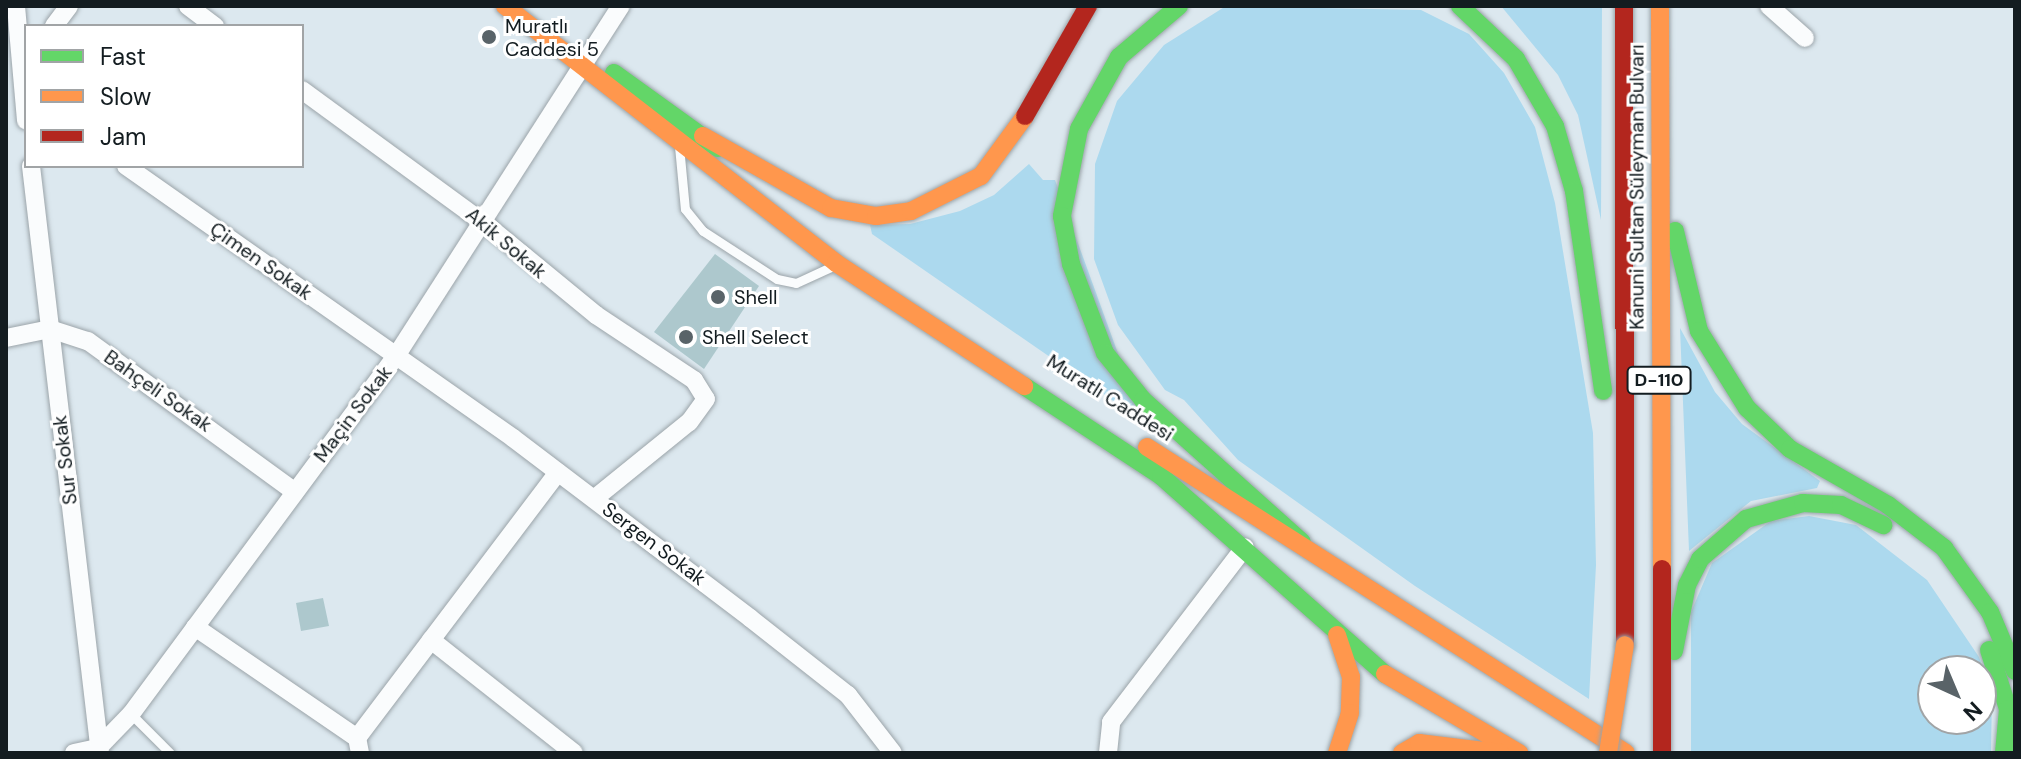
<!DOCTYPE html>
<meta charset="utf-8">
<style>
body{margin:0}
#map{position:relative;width:2021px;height:759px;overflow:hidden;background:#dce8ef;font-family:"DM Sans",sans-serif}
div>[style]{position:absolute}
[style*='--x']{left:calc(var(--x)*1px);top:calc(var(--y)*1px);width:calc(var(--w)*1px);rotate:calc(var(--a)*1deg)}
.green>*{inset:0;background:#acd9ee}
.building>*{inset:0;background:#adc8cd}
.roads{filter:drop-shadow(0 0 2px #9ba4a9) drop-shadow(0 0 2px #9ba4a9)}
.lane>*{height:9px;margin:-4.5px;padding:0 4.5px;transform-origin:4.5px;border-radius:4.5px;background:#fafcfd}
.street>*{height:18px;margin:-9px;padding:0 9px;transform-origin:9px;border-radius:9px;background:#fafcfd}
.fast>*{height:18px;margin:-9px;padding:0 9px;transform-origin:9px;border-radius:9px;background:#63d668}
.slow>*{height:18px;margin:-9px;padding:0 9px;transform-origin:9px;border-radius:9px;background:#ff974d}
.jam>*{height:18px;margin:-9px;padding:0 9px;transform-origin:9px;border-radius:9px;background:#b3261e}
.bridges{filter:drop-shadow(0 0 2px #97a3ac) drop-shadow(0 0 2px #97a3ac)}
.slow-bridge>*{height:18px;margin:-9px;padding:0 9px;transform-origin:9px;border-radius:9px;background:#ff974d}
.dots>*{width:22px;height:22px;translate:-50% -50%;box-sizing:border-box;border:4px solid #fff;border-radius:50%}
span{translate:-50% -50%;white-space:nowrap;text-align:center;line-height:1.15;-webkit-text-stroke:6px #fff;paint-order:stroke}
.shield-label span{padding:2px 6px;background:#fff;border:2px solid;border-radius:6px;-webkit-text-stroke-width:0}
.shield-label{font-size:18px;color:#131c20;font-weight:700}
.poi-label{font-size:20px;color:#131c20}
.left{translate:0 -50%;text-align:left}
.street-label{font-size:20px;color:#131c20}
.frame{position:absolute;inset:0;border:8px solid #131c20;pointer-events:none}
.legend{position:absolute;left:24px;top:24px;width:280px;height:144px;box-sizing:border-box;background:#fff;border:2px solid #a1a4a6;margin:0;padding:10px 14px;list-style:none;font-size:24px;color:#131c20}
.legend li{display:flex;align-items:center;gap:16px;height:40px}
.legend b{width:40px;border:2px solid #a1a4a6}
.north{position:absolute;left:1917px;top:655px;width:80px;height:80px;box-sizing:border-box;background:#fff;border:2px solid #a1a4a6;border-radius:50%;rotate:136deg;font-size:22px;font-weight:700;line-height:32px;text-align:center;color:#131c20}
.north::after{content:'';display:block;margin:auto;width:28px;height:36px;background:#596368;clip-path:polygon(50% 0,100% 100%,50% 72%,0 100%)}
</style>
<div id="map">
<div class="green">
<i style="clip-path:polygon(1226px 6px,1421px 10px,1469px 34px,1504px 73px,1535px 127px,1555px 203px,1593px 433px,1596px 565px,1589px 699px,1415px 586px,1238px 460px,1184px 400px,1165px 390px,1118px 325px,1094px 259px,1095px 164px,1117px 101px,1164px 45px)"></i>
<i style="clip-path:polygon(1501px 6px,1602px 6px,1601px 220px,1578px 115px,1558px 75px)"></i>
<i style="clip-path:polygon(1029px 164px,1043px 180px,1055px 180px,1136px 403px,1131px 413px,872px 234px,870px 225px,910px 224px,960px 211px,994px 195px)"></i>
<i style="clip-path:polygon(1680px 328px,1715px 392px,1742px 424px,1820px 481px,1817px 488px,1751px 501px,1689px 551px)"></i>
<i style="clip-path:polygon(evenodd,1809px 516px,1856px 525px,1927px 580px,1979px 657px,1992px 694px,1991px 753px,1691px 753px,1691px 612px,1712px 563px,1771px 521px,1809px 516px,1933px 671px,1981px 671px,1981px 719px,1933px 719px,1933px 671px)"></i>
</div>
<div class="building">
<i style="clip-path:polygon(715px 254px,759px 286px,704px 369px,654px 332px)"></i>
<i style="clip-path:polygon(323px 598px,329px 626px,301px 631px,296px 603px)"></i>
</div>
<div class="roads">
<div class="lane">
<i style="--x:679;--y:146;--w:63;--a:84.6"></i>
<i style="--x:685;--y:209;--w:28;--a:51"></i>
<i style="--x:703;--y:231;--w:88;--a:33"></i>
<i style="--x:777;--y:279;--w:19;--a:12"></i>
<i style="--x:796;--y:283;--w:41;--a:-24.7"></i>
<i style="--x:131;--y:714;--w:55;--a:45"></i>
</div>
<div class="street">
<i style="--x:16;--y:6;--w:115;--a:85"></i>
<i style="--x:188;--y:6;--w:34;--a:37"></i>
<i style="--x:1769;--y:6;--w:48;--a:41.6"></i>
<i style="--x:54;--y:26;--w:25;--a:-53"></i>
<i style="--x:302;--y:90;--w:225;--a:36.2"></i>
<i style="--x:484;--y:223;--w:145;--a:39.4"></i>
<i style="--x:596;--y:315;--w:118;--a:33.6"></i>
<i style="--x:694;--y:380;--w:22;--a:58"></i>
<i style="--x:706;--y:399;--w:29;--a:126"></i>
<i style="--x:689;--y:422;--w:122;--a:141"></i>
<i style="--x:31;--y:166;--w:591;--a:83.3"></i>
<i style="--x:126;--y:166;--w:473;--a:35.1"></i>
<i style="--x:513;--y:438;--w:298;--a:37.2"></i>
<i style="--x:750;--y:618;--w:125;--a:38.2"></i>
<i style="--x:848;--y:695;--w:73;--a:52.2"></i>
<i style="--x:6;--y:338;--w:45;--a:-11.6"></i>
<i style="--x:50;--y:329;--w:40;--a:18"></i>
<i style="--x:88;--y:341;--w:256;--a:36.1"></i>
<i style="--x:195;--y:627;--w:196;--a:34.4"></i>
<i style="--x:431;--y:640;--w:182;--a:38.3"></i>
<i style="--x:74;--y:753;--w:25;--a:-12"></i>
<i style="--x:98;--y:748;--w:47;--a:-45.9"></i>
<i style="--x:131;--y:714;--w:445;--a:-53.5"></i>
<i style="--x:396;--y:356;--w:416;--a:-57.3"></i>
<i style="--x:360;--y:753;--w:15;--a:-101"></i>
<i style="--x:357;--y:738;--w:333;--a:-52.9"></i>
<i style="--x:1108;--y:753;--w:31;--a:-84"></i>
<i style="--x:1111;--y:722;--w:220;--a:-52.6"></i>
</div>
<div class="fast">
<i style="--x:1179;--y:6;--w:79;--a:139.6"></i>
<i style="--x:1119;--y:57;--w:82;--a:119.1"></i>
<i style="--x:1079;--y:129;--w:89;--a:101.1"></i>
<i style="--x:1062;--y:216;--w:49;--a:79.4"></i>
<i style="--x:1071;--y:264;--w:95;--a:69.1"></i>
<i style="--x:1105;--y:353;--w:60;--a:51"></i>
<i style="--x:1143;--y:400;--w:213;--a:41.8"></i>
<i style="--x:1460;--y:6;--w:77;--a:43.4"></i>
<i style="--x:1516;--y:59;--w:78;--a:59.8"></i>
<i style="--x:1555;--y:126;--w:68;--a:73.7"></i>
<i style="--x:1574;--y:191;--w:202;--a:81.7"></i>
<i style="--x:614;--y:73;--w:128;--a:35.8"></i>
<i style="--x:1675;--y:231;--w:103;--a:76.5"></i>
<i style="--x:1699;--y:331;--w:91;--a:58.1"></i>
<i style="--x:1747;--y:408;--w:59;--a:43.6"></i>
<i style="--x:1790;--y:449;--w:113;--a:29.7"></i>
<i style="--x:1888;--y:505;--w:71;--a:37.5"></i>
<i style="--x:1944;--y:548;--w:79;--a:54.3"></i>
<i style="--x:1990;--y:612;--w:64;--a:67"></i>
<i style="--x:1024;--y:386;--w:164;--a:33.3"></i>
<i style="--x:1161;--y:476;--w:299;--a:41.5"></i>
<i style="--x:1989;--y:650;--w:62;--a:72.1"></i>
<i style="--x:2008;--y:709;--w:44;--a:95.2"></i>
<i style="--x:1674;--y:651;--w:67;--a:-78.9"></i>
<i style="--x:1687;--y:585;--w:29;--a:-63"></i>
<i style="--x:1700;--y:559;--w:61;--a:-41"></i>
<i style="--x:1746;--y:519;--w:59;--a:-15.7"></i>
<i style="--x:1803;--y:503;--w:38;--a:3"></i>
<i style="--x:1841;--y:505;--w:47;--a:25.5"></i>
</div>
<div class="slow">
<i style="--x:505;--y:6;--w:419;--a:37.8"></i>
<i style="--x:836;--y:263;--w:225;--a:33.2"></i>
<i style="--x:1660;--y:6;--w:563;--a:89.8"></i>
<i style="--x:703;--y:136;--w:147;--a:29.4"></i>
<i style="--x:831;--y:208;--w:46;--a:10.1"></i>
<i style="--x:876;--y:216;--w:35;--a:-8"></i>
<i style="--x:911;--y:211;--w:78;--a:-26.6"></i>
<i style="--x:981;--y:176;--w:74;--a:-53.7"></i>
<i style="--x:1147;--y:447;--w:568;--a:32.57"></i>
<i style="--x:1337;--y:635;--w:44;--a:71.6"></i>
<i style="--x:1351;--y:677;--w:36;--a:92"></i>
<i style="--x:1350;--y:713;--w:42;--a:108"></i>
<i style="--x:1385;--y:674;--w:156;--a:30.5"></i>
<i style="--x:1402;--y:753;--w:20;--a:-30"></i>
<i style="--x:1419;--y:743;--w:82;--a:7"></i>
</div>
<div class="jam">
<i style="--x:1624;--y:6;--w:639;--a:89.91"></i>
<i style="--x:1025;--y:116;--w:127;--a:-60.2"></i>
<i style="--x:1662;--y:569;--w:184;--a:90"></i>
</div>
</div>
<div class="bridges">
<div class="slow-bridge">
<i style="--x:1608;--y:753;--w:109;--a:-81.1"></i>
</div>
</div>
<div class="dots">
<i style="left:489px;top:37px;background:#596368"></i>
<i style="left:718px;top:297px;background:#596368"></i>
<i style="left:686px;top:337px;background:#596368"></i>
</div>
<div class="shield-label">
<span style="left:1659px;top:380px">D-110</span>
</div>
<div class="poi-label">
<span class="left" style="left:505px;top:38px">Muratlı<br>Caddesi 5</span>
<span class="left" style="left:734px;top:297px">Shell</span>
<span class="left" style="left:702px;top:337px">Shell Select</span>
</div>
<div class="street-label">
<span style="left:1637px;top:187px;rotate:-90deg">Kanuni Sultan Süleyman Bulvarı</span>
<span style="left:506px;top:243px;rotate:40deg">Akik Sokak</span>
<span style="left:261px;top:261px;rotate:35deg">Çimen Sokak</span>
<span style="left:158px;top:391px;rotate:35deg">Bahçeli Sokak</span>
<span style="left:1110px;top:398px;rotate:32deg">Muratlı Caddesi</span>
<span style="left:353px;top:414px;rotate:-53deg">Maçin Sokak</span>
<span style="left:65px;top:460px;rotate:-97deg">Sur Sokak</span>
<span style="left:654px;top:544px;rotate:37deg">Sergen Sokak</span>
</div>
<div class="frame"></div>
<ul class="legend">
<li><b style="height:10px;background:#63d668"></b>Fast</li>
<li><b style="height:10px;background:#ff974d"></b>Slow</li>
<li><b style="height:10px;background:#b3261e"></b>Jam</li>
</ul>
<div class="north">N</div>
</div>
